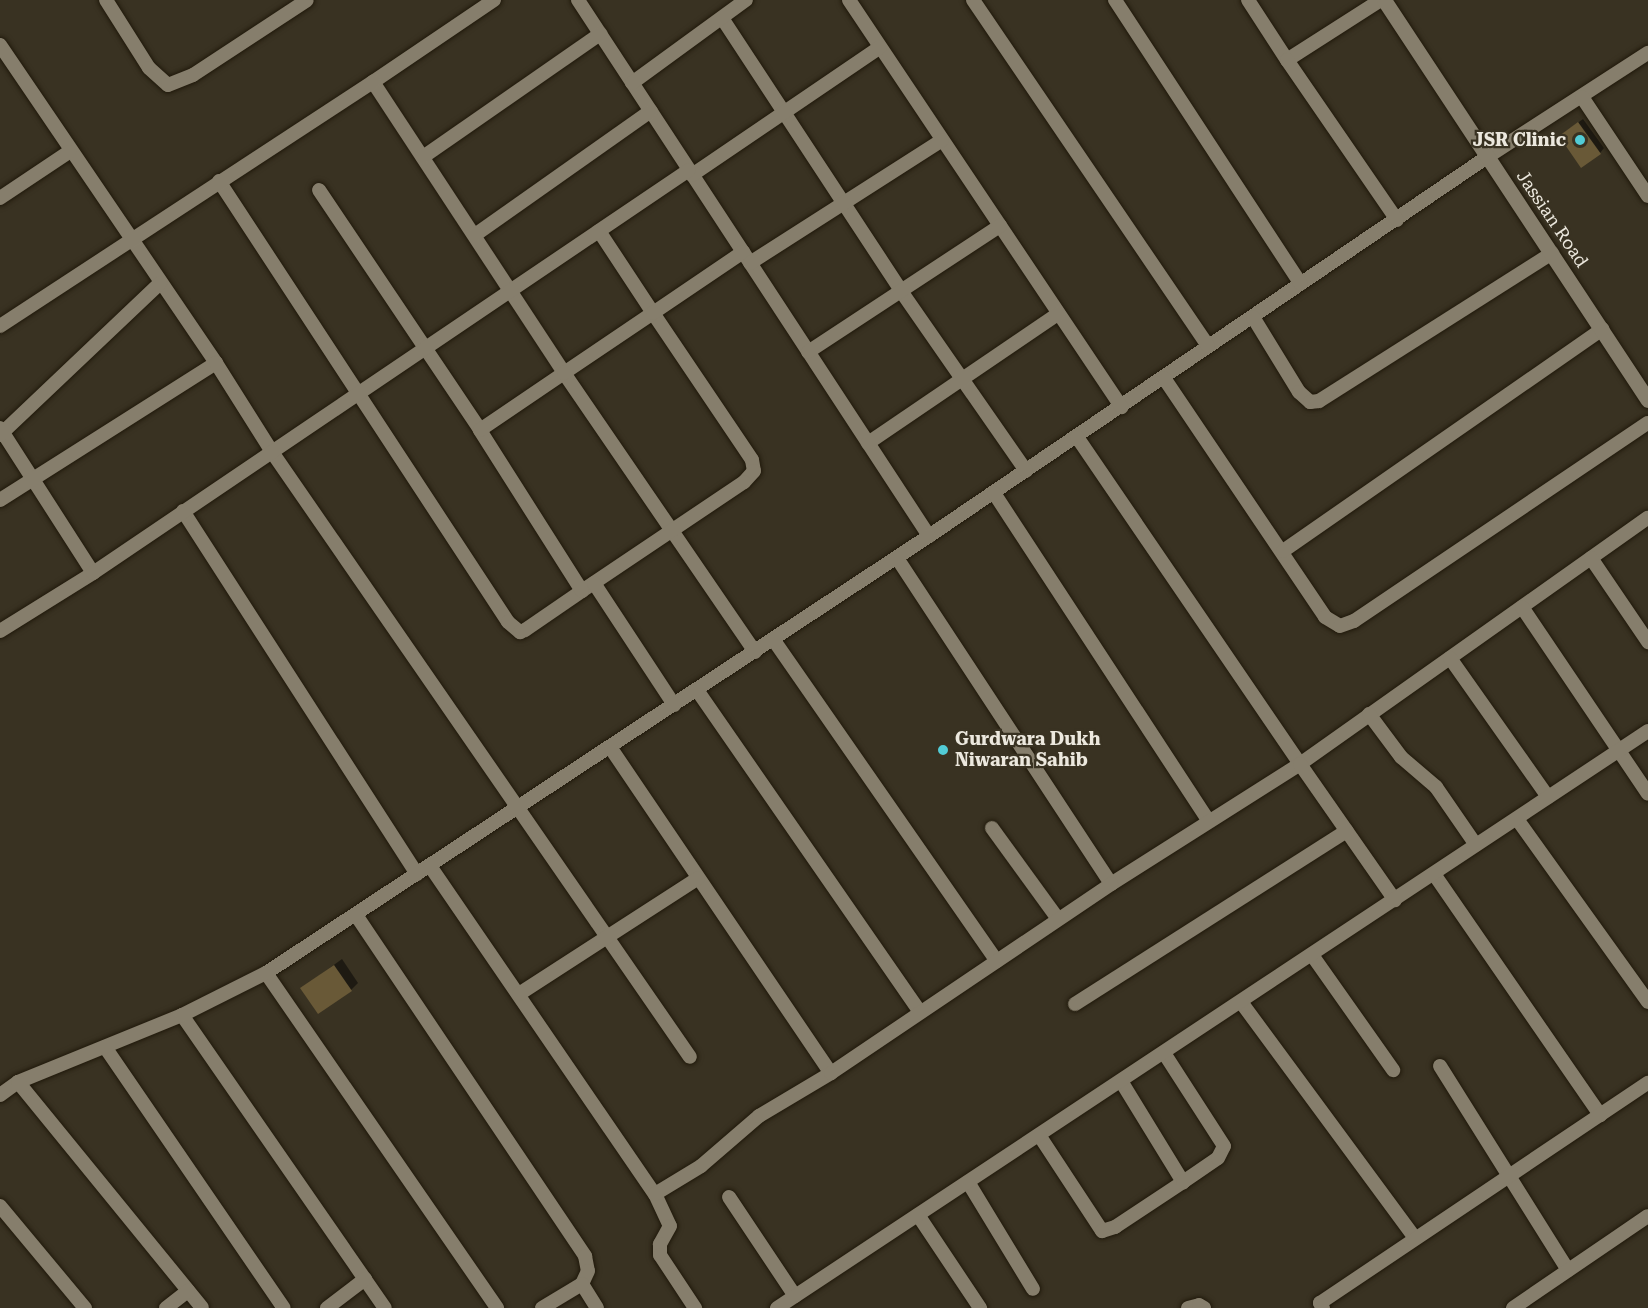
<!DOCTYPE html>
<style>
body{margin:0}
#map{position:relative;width:1648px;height:1308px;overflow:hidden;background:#393222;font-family:"Roboto Serif",serif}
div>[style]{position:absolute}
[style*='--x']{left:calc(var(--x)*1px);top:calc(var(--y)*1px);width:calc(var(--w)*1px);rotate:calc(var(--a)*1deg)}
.shadow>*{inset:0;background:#0007}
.building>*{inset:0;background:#695937}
.roads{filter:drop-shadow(0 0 2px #20190b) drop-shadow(0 0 2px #20190b)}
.street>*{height:14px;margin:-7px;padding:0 7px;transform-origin:7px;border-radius:7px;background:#867e6c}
.secondary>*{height:15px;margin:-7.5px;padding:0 7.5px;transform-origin:7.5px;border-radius:7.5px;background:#867e6c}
.dots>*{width:16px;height:16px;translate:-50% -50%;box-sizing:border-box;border:3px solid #393222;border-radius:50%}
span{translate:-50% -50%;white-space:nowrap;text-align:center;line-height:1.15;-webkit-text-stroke:4.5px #393222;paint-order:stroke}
.poi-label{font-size:18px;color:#ece8de;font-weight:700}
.right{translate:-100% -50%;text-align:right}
.left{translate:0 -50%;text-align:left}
.street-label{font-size:18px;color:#ece8de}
</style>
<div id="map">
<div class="shadow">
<i style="clip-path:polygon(1583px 119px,1604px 148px,1600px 153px,1565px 132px)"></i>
<i style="clip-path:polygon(342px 959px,358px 983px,351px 990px,302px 988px)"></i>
</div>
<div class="building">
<i style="clip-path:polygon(1578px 122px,1601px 154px,1581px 168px,1559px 136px)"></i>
<i style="clip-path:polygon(334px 965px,352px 991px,318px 1014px,300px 988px)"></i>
</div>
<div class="roads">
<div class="street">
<i style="--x:106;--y:0;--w:80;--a:57.7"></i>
<i style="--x:149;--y:68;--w:25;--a:42"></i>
<i style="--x:168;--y:85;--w:27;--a:-22"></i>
<i style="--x:193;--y:75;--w:136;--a:-33.3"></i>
<i style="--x:494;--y:0;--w:146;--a:145.9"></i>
<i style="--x:373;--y:82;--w:348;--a:56.7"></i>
<i style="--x:564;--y:373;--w:338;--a:55.6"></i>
<i style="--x:578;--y:0;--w:641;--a:56.78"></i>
<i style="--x:929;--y:536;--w:675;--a:-34.18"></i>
<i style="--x:1487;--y:157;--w:192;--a:-32.9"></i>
<i style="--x:849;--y:0;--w:490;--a:56.2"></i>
<i style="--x:973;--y:0;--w:418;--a:55.8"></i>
<i style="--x:1115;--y:0;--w:339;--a:56.8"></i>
<i style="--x:1248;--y:0;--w:72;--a:57"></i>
<i style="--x:1287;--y:60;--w:112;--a:-32.6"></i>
<i style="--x:722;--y:18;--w:326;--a:56.7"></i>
<i style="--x:901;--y:291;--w:219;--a:55.2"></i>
<i style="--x:0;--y:45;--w:384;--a:55.8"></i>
<i style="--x:1287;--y:60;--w:194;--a:55.5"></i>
<i style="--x:632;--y:83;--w:141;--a:-36.1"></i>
<i style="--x:1582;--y:97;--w:119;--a:56.3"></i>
<i style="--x:423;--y:157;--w:216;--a:-34.8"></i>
<i style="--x:692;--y:175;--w:227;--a:-34.2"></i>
<i style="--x:219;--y:181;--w:527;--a:56.76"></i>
<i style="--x:508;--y:622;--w:16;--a:40"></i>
<i style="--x:520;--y:632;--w:5;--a:-22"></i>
<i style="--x:525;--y:630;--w:69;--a:-34.4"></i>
<i style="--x:319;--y:190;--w:289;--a:56.1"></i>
<i style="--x:0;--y:198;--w:83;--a:-33.7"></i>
<i style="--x:599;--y:231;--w:98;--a:56.6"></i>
<i style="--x:653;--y:313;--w:177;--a:56"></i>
<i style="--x:752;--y:460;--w:11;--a:80"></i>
<i style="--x:754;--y:471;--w:15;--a:132"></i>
<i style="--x:744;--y:482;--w:195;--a:146.1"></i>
<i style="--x:582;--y:591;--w:191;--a:-122.4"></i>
<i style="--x:480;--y:430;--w:102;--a:-34.2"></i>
<i style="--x:564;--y:373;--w:107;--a:-34"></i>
<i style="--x:653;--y:313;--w:109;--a:-34.1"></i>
<i style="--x:475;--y:235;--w:215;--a:-35.2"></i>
<i style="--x:750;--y:263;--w:228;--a:-32.6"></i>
<i style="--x:1253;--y:317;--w:88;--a:58.5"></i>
<i style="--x:1299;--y:392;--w:15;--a:42"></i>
<i style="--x:1310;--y:402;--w:9;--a:-6"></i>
<i style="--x:1319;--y:401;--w:276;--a:-32.4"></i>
<i style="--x:0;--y:326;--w:446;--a:-33.2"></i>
<i style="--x:808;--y:352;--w:230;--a:-33.3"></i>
<i style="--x:1164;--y:378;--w:288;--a:56"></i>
<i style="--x:1325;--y:617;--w:17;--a:31"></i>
<i style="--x:1340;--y:626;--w:15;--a:-20"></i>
<i style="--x:1354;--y:621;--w:354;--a:-34"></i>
<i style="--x:0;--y:428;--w:172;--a:57.3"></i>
<i style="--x:0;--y:435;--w:221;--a:-43.5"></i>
<i style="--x:1077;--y:437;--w:396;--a:55.7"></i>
<i style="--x:1300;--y:764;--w:426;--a:-35.3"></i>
<i style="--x:868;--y:443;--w:230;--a:-34.2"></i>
<i style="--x:994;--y:493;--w:392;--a:56.8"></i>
<i style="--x:0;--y:500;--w:256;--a:-32.4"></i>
<i style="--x:216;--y:363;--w:105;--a:57.8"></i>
<i style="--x:272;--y:452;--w:735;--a:55.36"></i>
<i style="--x:183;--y:511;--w:432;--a:57.2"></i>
<i style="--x:1283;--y:551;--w:389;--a:-34.8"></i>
<i style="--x:897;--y:558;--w:390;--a:56.7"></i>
<i style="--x:1111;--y:884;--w:224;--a:-32.4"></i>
<i style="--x:1300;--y:764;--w:166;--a:55.1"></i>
<i style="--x:1591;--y:558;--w:102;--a:55.8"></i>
<i style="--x:594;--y:583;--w:146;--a:56.7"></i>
<i style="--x:1522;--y:607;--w:225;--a:56"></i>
<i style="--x:0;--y:631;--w:110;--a:-31.9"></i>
<i style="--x:93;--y:573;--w:719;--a:-34.07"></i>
<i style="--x:773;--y:639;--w:392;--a:55.2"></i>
<i style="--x:1450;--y:658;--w:170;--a:54.8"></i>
<i style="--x:697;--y:690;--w:392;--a:55.3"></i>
<i style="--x:1369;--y:714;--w:54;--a:53.3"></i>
<i style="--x:1401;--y:757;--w:46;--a:40.6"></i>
<i style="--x:1436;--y:787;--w:70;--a:55.4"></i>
<i style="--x:610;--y:747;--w:394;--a:55.9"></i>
<i style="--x:1517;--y:819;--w:225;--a:54.4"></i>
<i style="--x:992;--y:828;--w:112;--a:54"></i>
<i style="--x:430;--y:866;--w:398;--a:55.6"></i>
<i style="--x:655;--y:1194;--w:35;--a:65"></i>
<i style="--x:670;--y:1226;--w:21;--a:119"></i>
<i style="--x:660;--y:1244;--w:11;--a:90"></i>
<i style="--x:660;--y:1255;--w:64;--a:56.6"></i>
<i style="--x:1434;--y:874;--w:293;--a:55.4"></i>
<i style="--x:356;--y:915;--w:411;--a:56.1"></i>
<i style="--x:585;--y:1256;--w:15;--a:79"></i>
<i style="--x:588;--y:1271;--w:14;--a:115"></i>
<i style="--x:1312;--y:955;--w:141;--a:54.8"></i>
<i style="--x:266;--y:973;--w:407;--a:55.4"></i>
<i style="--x:519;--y:994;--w:213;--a:-32.9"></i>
<i style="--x:1241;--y:1002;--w:293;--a:53.6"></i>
<i style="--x:1075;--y:1004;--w:322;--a:-32.5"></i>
<i style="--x:182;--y:1015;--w:356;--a:55.3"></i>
<i style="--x:105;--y:1047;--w:316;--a:55.6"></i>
<i style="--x:1440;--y:1066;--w:241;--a:57.9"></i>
<i style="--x:1121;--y:1081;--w:119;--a:58.5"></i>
<i style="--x:18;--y:1082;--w:177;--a:-22.2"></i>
<i style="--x:182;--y:1015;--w:94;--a:-26.6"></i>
<i style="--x:266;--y:973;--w:794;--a:-33.39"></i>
<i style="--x:0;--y:1095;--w:22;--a:-36"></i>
<i style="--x:18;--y:1082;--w:291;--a:50.8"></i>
<i style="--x:1039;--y:1135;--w:115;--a:56.7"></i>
<i style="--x:1102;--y:1231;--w:14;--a:-17"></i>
<i style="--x:1115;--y:1227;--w:82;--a:-33.5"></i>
<i style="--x:1183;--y:1182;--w:42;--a:-34.4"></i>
<i style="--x:1218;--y:1158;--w:13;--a:-63"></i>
<i style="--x:1224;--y:1146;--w:111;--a:-122.8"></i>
<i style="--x:968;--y:1182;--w:125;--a:58.7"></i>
<i style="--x:655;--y:1194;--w:54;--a:-31.3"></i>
<i style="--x:701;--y:1166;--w:77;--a:-40.8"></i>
<i style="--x:759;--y:1116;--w:84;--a:-30.8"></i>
<i style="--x:831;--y:1073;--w:338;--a:-34"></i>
<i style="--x:729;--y:1197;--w:119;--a:56.3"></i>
<i style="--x:0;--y:1206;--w:133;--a:50.2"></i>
<i style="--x:918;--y:1215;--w:112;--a:56.3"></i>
<i style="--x:166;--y:1308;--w:28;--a:-38"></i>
<i style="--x:327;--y:1308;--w:48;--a:-37.3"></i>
<i style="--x:542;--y:1308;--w:47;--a:-31"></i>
<i style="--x:582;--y:1284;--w:28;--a:58"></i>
<i style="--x:777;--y:1308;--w:1045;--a:-33.52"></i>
<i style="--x:1188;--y:1308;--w:11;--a:-15"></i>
<i style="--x:1199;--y:1305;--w:6;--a:31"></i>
<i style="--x:1323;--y:1308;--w:6;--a:-121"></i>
<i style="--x:1320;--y:1303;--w:395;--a:-33.9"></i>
<i style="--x:1513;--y:1308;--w:163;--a:-34.3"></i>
</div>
<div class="secondary">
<i style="--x:1384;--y:0;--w:479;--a:56.6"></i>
</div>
</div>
<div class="dots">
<i style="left:1580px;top:140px;background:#52ccd6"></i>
<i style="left:943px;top:750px;background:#52ccd6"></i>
</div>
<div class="poi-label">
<span class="right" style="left:1566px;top:140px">JSR Clinic</span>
<span class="left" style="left:955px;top:750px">Gurdwara Dukh<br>Niwaran Sahib</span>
</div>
<div class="street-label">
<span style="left:1552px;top:219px;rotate:56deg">Jassian Road</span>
</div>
</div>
